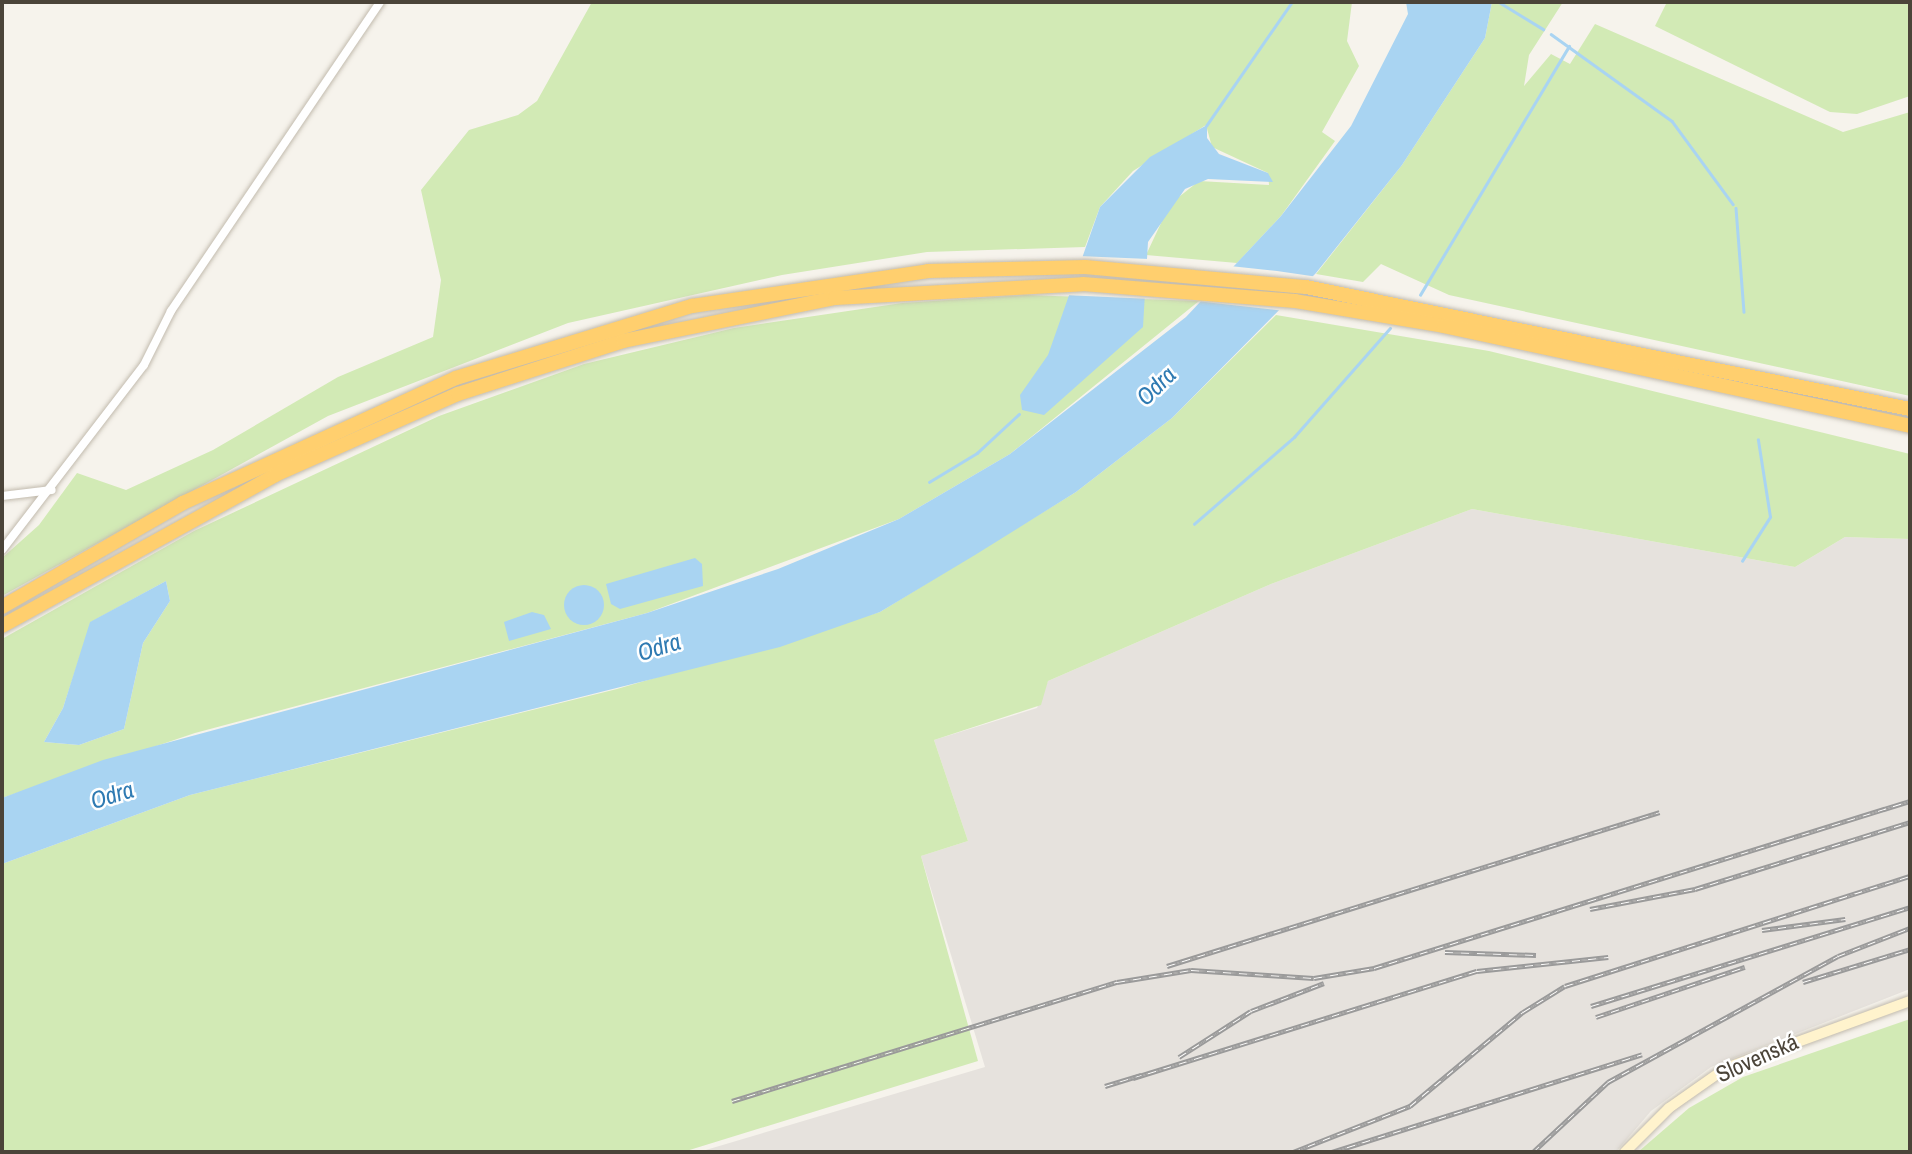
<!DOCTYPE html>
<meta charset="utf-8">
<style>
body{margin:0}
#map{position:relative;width:1912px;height:1154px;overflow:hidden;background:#f6f3ec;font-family:"Archivo Narrow",sans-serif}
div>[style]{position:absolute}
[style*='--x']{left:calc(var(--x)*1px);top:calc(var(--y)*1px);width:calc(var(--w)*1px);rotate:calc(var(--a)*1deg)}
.industrial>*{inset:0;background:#e6e2dd}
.green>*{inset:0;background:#d2eab5}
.water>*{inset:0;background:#a9d4f2}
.round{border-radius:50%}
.pier>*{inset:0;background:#f6f3ec}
.stream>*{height:2.5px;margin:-1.25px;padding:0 1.25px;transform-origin:1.25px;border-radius:1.25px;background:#a9d4f2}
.roads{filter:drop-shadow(0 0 2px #c2bbae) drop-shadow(0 0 2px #c2bbae)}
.street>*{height:8px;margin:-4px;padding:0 4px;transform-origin:4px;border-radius:4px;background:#fff}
.secondary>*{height:10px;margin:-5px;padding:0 5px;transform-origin:5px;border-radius:5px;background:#fff3cd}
.highway>*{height:14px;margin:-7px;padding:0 7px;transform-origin:7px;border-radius:7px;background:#ffcf6e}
.rail>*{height:5px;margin-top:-2.5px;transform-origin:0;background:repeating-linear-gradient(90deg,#fff 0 8px,#9a9a9a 0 16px);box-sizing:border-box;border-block:2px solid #9a9a9a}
span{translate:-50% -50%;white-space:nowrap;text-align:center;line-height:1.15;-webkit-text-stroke:5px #fff;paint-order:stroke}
.street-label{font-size:23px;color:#4b4439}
.water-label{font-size:24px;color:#2e7ab2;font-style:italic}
.frame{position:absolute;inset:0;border:4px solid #4b4439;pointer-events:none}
</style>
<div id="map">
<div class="industrial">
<i style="clip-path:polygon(1472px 509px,1795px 567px,1845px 537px,1910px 539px,1910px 989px,1711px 1067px,1651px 1111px,1616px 1152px,699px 1152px,985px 1067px,921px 856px,968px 841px,934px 740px,1037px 708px,1048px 681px,1271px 584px)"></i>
</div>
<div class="green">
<i style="clip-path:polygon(592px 2px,1352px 2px,1347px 41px,1359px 66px,1322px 132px,1335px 141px,1281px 216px,1237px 263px,1146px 255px,1170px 204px,1199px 181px,1269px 185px,1268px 173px,1212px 147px,1206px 125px,1133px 171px,1100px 207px,1085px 247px,927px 252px,782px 275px,568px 323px,328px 416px,2px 596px,2px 558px,39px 525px,77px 473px,126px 490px,213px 450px,338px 377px,433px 337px,441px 280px,421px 190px,469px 130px,518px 115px,537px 101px)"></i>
<i style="clip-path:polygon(1492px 2px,1563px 2px,1529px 55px,1524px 86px,1551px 54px,1570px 64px,1595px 24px,1843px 132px,1910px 112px,1910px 396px,1449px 295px,1381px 264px,1363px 282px,1316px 274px,1402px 165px,1485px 38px)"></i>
<i style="clip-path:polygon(1667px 2px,1910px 2px,1910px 96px,1857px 114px,1830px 112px,1655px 26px)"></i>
<i style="clip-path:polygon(evenodd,1026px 295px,1199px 301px,1010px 454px,899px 519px,647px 613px,195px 733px,2px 798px,2px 639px,194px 531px,439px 416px,584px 364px,734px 328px,902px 303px,1026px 295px,166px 581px,170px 601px,143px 643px,124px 729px,79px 745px,44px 742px,63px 708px,91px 622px,166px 581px)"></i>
<i style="clip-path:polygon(1276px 315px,1489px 351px,1910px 454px,1910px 539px,1845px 537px,1795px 567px,1472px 509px,1271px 584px,1048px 681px,1041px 705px,934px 740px,968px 841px,921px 856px,978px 1061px,683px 1152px,2px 1152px,2px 864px,190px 795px,617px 689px,880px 612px,1076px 492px,1172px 418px)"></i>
<i style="clip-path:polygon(1910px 1019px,1910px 1152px,1638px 1152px,1689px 1108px,1743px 1077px)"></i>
</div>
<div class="water">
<i style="clip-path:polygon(1406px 2px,1492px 2px,1485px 38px,1402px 165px,1316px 273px,1172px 418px,1076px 492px,975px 555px,880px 612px,780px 647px,190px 795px,2px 864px,2px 798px,103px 760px,647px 613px,778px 569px,899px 519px,1010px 454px,1186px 317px,1281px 216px,1351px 126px,1408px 14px)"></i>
<i style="clip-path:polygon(1207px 125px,1207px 138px,1219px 154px,1268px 173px,1273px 182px,1208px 179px,1185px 189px,1148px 242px,1143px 327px,1044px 415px,1022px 410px,1020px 395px,1048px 355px,1100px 207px,1150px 157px)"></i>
<i style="clip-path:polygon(695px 558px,702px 564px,703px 586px,620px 609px,611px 604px,606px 584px)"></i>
<i style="clip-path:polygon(166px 581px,170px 601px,143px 643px,124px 729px,79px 745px,44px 742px,63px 708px,90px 622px)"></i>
<i class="round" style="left:564px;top:585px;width:40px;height:40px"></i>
<i style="clip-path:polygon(532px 612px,544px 615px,551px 629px,509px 641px,504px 622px)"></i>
</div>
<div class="pier">
<i style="clip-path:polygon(1078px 256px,1149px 259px,1151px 299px,1064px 295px)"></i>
<i style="clip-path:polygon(1230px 266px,1277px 271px,1318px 277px,1285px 311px,1196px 301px)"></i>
</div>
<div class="stream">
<i style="--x:1499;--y:2;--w:52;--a:31.5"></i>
<i style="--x:1551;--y:34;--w:149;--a:35.7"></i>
<i style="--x:1672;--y:121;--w:103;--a:53.7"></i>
<i style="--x:1206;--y:126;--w:151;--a:-55.3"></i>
<i style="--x:1736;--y:208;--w:104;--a:85.6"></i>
<i style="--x:1420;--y:295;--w:290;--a:-59.1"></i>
<i style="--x:929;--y:482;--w:56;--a:-31.1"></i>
<i style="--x:977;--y:453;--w:57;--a:-42.9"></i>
<i style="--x:1194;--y:524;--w:133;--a:-41"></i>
<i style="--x:1294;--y:437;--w:145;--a:-48.6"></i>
<i style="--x:1742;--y:561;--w:52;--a:-57.5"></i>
<i style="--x:1770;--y:517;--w:78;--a:-98.9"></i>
</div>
<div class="roads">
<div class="street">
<i style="--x:2;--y:496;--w:50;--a:-6.8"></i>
<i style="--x:2;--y:550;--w:233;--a:-52.5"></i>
<i style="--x:144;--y:365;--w:60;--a:-63.4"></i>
<i style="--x:171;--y:311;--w:373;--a:-55.9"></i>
</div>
<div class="secondary">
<i style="--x:1625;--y:1152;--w:62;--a:-45"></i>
<i style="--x:1669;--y:1108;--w:70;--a:-35.1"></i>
<i style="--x:1726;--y:1068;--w:196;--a:-20"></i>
</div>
<div class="highway">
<i style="--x:2;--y:607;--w:209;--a:-29.9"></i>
<i style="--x:183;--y:503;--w:300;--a:-24.6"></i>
<i style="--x:456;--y:378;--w:247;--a:-17"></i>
<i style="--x:692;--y:306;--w:239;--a:-8.4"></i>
<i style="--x:928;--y:271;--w:157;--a:-1.5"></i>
<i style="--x:1085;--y:267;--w:222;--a:5.2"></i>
<i style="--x:1306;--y:287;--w:616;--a:11.42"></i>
<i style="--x:2;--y:626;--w:312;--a:-28.9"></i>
<i style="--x:275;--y:475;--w:200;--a:-23.9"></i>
<i style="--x:458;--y:394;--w:173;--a:-17.8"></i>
<i style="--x:623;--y:341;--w:216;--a:-11.5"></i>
<i style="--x:835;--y:298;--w:248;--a:-3.2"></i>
<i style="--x:1083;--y:284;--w:213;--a:4.6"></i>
<i style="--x:1295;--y:301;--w:151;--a:9.5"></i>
<i style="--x:1444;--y:326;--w:477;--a:12.1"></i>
</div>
</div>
<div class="rail">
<i style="--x:1590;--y:909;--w:107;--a:-10.8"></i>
<i style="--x:1695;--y:889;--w:225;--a:-17.3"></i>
<i style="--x:1762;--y:930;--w:84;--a:-7.5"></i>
<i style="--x:1445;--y:952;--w:91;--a:1.9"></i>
<i style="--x:1167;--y:966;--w:516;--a:-17.35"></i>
<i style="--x:1803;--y:982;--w:112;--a:-17.1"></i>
<i style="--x:1591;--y:1006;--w:334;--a:-17.2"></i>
<i style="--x:1596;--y:1017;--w:157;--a:-18.6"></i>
<i style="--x:1179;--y:1057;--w:85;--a:-32.6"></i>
<i style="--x:1251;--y:1011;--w:78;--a:-21"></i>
<i style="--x:1133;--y:1078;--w:360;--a:-17.3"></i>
<i style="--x:1477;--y:971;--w:132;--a:-6.1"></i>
<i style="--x:1105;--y:1086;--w:38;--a:-17"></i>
<i style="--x:732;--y:1101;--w:403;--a:-17.2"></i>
<i style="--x:1117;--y:982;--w:75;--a:-9.2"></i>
<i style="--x:1191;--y:970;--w:123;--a:3.7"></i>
<i style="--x:1314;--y:978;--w:61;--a:-9.5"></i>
<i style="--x:1374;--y:968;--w:561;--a:-17.31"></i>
<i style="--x:1293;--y:1152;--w:126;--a:-21.5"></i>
<i style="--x:1410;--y:1106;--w:147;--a:-39.8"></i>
<i style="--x:1523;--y:1012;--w:49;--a:-31.8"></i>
<i style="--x:1565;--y:986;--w:362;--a:-17.7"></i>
<i style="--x:1332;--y:1152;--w:325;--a:-17.5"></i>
<i style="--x:1533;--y:1152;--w:103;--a:-43"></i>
<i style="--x:1608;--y:1082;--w:262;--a:-28.7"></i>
<i style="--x:1838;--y:956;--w:77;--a:-21.3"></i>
</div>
<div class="street-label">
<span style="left:1757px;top:1058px;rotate:-24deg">Slovenská</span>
</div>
<div class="water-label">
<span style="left:1156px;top:386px;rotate:-44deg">Odra</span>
<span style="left:659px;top:647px;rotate:-17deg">Odra</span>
<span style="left:112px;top:795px;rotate:-17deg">Odra</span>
</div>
<div class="frame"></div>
</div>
